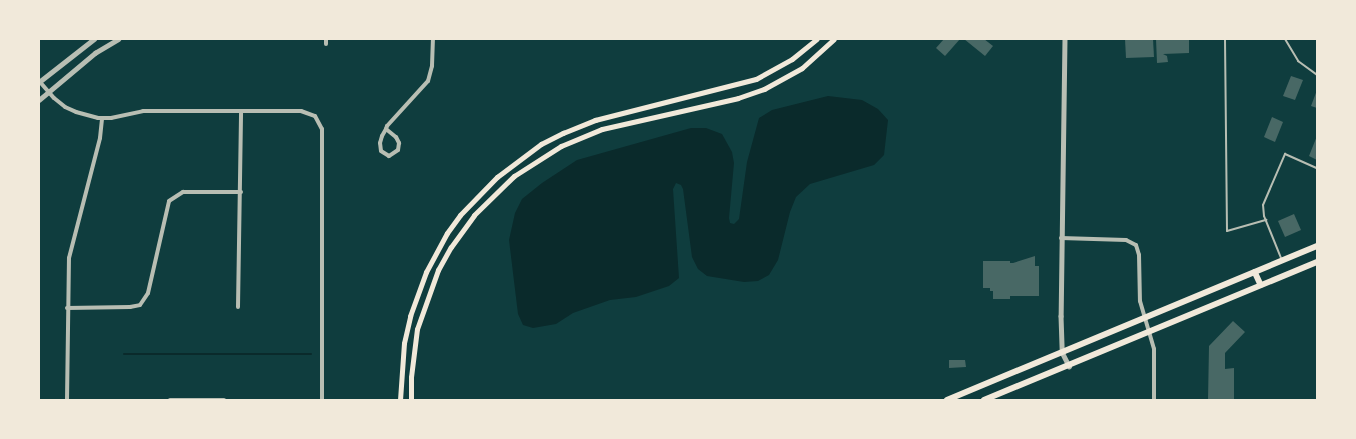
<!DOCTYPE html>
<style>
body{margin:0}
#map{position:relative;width:1356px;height:439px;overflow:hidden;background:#0f3d3e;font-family:"IBM Plex Sans",sans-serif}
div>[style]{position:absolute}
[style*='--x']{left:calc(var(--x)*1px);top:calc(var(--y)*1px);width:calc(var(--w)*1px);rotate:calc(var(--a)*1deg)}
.water>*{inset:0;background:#0a2a2b}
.stream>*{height:2px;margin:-1px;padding:0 1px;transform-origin:1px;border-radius:1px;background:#0a2a2b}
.building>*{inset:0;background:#486865}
.service>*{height:2px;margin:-1px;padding:0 1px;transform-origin:1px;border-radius:1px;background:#b8beb3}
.minor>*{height:4px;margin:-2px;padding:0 2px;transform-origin:2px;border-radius:2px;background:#b8beb3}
.tertiary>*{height:4.5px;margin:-2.25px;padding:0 2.25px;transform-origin:2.25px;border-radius:2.25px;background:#b8beb3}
.secondary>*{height:5px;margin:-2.5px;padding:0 2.5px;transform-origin:2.5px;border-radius:2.5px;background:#f1e9da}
.primary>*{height:5.5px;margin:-2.75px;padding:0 2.75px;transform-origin:2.75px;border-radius:2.75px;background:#f1e9da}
span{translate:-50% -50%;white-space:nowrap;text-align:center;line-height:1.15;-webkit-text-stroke:5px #f1e9da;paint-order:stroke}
.frame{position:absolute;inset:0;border:40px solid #f1e9da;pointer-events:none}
</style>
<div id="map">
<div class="water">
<i style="clip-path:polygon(828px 96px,862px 100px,878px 109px,888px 120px,884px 155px,874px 165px,810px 184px,796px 197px,790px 212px,778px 260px,769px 275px,758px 281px,744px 282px,707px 276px,698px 269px,692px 257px,683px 189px,681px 185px,676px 183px,673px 189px,679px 278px,669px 286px,636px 297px,610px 300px,573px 313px,556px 324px,533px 328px,523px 325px,518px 314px,509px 240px,515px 213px,522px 199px,542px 183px,577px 160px,691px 128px,706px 128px,722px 134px,732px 152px,734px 163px,729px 218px,730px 223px,734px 224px,739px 219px,747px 162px,759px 118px,772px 110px)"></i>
</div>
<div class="stream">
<i style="--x:124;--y:354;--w:187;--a:0"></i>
</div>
<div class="building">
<i style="clip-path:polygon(944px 39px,960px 39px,945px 56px,936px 48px)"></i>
<i style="clip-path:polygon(964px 39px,984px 39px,993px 46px,985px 56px)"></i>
<i style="clip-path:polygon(1125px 39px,1153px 39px,1154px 57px,1126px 58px)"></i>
<i style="clip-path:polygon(1156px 39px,1189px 39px,1189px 53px,1163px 54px,1167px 56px,1168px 62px,1157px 63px)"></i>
<i style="clip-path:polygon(1291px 76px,1303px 80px,1295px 100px,1283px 96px)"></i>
<i style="clip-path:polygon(1317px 90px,1317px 108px,1311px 106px)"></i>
<i style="clip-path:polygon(1272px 117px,1283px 122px,1275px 142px,1264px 137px)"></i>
<i style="clip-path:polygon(1317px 136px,1317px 160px,1309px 156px)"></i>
<i style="clip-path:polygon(1294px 214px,1301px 230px,1285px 237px,1278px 221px)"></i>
<i style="clip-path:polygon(1035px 256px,1035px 266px,1039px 266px,1039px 296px,1010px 296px,1010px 299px,993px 299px,993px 291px,990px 291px,990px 288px,983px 288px,983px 261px,1010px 261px,1010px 263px,1013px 263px)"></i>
<i style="clip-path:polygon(1233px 321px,1245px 332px,1225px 353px,1225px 369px,1234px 368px,1234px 400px,1208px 400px,1209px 346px)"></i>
<i style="clip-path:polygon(949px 360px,965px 360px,966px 367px,949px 368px)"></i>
</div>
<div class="service">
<i style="--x:1225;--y:39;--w:192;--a:89.4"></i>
<i style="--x:1227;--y:231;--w:41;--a:-15.8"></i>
<i style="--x:1285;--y:39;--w:26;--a:59"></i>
<i style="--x:1298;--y:61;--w:24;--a:36"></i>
<i style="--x:1281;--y:258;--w:45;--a:-112"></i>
<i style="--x:1264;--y:216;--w:11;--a:-95"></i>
<i style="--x:1263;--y:205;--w:56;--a:-66.7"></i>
<i style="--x:1285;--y:154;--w:35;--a:24"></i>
</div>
<div class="minor">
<i style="--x:326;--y:44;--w:5;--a:-90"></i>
<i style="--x:40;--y:82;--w:21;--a:49"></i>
<i style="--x:54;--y:98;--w:14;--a:39"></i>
<i style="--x:65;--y:107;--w:12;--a:24"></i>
<i style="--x:76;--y:112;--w:23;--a:15"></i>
<i style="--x:98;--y:118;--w:13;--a:0"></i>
<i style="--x:111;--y:118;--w:33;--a:-12"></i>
<i style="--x:143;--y:111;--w:158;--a:0"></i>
<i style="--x:301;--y:111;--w:15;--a:20"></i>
<i style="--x:315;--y:116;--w:15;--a:62"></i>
<i style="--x:322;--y:129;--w:271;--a:90"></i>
<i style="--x:386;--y:129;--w:13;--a:39"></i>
<i style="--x:396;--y:137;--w:7;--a:63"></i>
<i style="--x:399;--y:143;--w:7;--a:98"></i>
<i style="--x:398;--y:150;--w:11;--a:146"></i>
<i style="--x:389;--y:156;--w:9;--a:-148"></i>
<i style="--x:381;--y:151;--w:8;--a:-97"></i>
<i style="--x:380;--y:143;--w:7;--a:-74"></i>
<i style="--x:382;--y:136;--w:8;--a:-60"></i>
<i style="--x:386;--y:129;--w:3;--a:-72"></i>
<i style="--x:387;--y:126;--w:61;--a:-47.7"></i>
<i style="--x:428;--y:81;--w:16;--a:-75"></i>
<i style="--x:432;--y:66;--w:27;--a:-88"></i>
<i style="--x:1061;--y:238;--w:65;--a:1.8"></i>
<i style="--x:1126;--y:240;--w:11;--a:27"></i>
<i style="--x:1136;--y:245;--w:10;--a:73"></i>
<i style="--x:1139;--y:255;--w:46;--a:88.8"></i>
<i style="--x:1140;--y:301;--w:50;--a:73.7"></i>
<i style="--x:1154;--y:349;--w:51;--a:90"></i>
<i style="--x:238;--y:307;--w:196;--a:-89.1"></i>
<i style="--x:67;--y:308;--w:63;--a:-0.9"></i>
<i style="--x:130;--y:307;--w:10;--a:-11"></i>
<i style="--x:140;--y:305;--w:14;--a:-56"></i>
<i style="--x:148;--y:293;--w:94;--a:-77.1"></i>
<i style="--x:169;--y:201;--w:17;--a:-33"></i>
<i style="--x:183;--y:192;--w:58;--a:0"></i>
<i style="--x:67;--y:400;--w:142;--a:-89.2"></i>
<i style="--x:69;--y:258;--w:124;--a:-75.5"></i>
<i style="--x:100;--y:138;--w:20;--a:-84"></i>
<i style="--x:170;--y:400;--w:54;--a:0"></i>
</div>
<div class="tertiary">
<i style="--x:1065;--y:39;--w:277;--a:90.8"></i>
<i style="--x:1061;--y:316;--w:36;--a:88"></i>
<i style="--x:1062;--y:352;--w:16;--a:63"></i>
<i style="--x:39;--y:82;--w:70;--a:-38"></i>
<i style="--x:39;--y:100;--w:73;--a:-40"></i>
<i style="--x:95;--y:53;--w:27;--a:-31"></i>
</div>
<div class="secondary">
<i style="--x:400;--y:400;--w:57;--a:-86"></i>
<i style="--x:404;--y:343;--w:28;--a:-77"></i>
<i style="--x:410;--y:316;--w:47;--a:-70"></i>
<i style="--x:426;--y:272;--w:44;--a:-61.7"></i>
<i style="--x:447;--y:233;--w:22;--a:-54"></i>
<i style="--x:460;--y:215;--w:53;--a:-45.8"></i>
<i style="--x:497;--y:177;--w:55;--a:-36.9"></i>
<i style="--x:541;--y:144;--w:25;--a:-27"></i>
<i style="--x:563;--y:133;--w:35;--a:-22"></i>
<i style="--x:595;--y:120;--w:166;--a:-14.3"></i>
<i style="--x:756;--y:79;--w:41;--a:-29.1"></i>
<i style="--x:792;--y:59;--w:32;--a:-39"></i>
<i style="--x:411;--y:400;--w:23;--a:-90"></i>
<i style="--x:411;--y:377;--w:48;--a:-82.9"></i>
<i style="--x:417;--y:329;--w:63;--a:-70.4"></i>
<i style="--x:438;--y:270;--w:26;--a:-61"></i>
<i style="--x:451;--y:247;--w:39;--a:-54"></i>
<i style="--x:474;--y:215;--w:56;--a:-44.3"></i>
<i style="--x:514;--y:176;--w:56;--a:-32.6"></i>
<i style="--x:561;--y:146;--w:44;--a:-22.5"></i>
<i style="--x:602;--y:129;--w:139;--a:-12.8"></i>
<i style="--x:738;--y:98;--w:28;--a:-19"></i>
<i style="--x:764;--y:89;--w:43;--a:-28.9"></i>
<i style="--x:802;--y:68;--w:43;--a:-42.2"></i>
</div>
<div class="primary">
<i style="--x:1255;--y:272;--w:14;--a:65"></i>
<i style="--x:947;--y:400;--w:401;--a:-22.6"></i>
<i style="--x:984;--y:400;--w:360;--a:-22.5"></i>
</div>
<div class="frame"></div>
</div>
